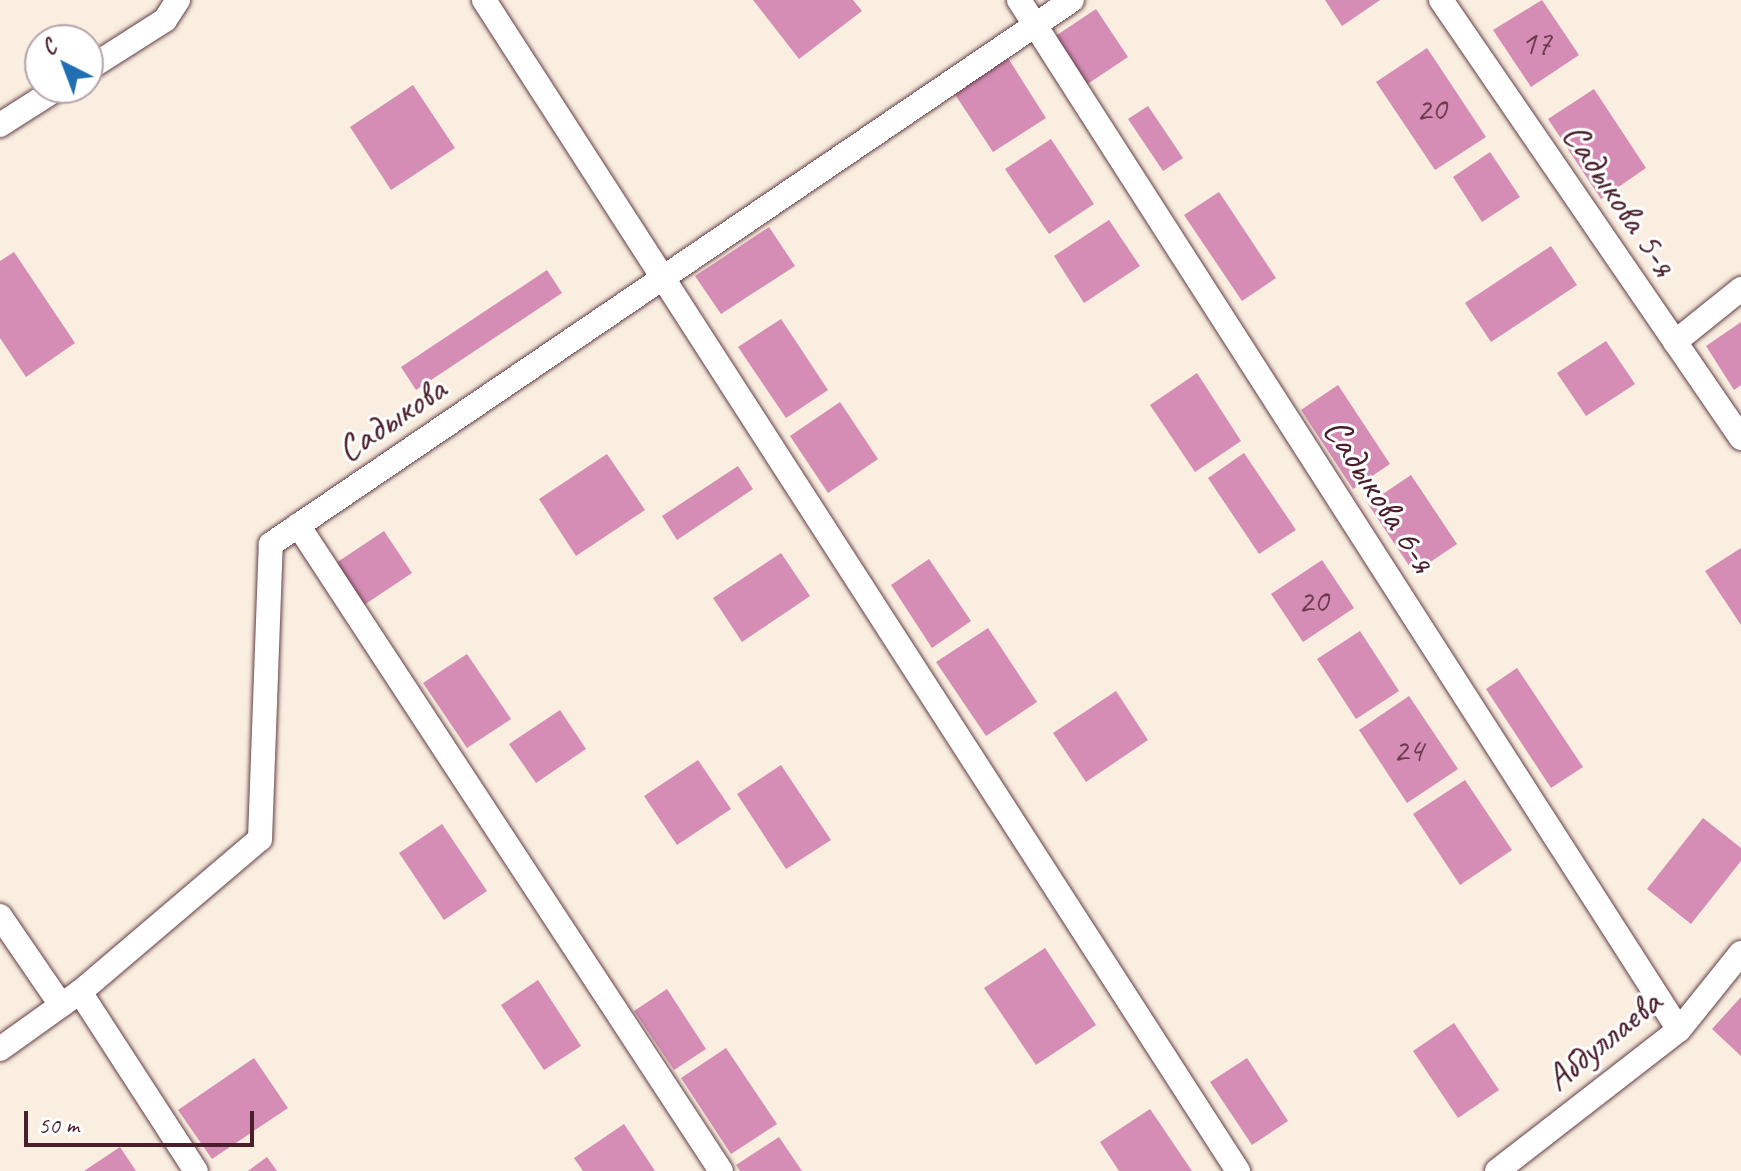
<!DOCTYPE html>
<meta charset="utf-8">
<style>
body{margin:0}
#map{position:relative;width:1741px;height:1171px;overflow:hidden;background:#f9eedf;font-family:Caveat,sans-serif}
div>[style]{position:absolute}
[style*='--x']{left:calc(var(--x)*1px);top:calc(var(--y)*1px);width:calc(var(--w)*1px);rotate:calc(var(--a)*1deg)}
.building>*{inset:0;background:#d58db5}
.roads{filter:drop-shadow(0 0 2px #643e46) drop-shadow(0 0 2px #643e46)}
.minor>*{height:24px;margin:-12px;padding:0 12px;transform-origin:12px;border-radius:12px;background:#fff}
span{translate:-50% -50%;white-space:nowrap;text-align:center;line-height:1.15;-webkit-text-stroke:6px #fff;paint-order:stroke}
.number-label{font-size:34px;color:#6d3a4e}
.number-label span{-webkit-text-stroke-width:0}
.street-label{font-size:38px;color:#4a1f2b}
.north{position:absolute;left:24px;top:24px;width:80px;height:80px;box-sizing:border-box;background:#fff;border:2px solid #b7a5aa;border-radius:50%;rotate:318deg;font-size:22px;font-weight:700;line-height:32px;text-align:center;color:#4a1f2b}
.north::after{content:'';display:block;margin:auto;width:28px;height:36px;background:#1f6fb2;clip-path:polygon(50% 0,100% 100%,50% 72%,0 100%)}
.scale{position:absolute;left:24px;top:1111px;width:230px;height:36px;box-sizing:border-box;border:4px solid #4a1f2b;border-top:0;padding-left:10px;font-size:24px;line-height:28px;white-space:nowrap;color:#4a1f2b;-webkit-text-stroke:6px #fff;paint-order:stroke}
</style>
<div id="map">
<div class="building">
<i style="clip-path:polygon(753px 0,853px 0,862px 11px,799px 59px)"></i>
<i style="clip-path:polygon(1325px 0,1380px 0,1342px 26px)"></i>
<i style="clip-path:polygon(1542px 0,1579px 55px,1531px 87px,1493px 30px)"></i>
<i style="clip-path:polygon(1096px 9px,1128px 57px,1083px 87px,1051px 39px)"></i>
<i style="clip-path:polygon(1427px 48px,1486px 137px,1435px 170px,1376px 82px)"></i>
<i style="clip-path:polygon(1008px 58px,1046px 118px,993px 152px,954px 93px)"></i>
<i style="clip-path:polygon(413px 85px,455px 148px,391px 190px,350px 127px)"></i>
<i style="clip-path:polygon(1594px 89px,1646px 168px,1601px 199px,1548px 119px)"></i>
<i style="clip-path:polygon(1148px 106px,1183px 158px,1163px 171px,1128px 119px)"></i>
<i style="clip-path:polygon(1051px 139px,1094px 204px,1049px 234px,1005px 169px)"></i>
<i style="clip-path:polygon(1490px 152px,1520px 197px,1482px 222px,1453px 177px)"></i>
<i style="clip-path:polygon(1219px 192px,1276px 278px,1242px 301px,1184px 215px)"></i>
<i style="clip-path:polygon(1109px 220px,1140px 266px,1084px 303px,1054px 256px)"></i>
<i style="clip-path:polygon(769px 227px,795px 266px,721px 314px,695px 276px)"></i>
<i style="clip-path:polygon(1551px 246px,1577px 285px,1491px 342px,1465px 303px)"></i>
<i style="clip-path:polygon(14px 252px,75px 343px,26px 377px,0 338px,0 261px)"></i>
<i style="clip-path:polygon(547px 270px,562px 293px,416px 390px,401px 367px)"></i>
<i style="clip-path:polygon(781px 319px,828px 390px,786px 418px,738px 347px)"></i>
<i style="clip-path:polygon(1741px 322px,1741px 385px,1734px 390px,1706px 346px)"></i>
<i style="clip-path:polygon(1606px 341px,1635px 384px,1586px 416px,1557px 373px)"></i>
<i style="clip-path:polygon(1197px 373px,1241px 441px,1195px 472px,1150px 405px)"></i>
<i style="clip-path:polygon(1338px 385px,1390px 464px,1353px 489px,1301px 410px)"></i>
<i style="clip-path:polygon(840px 402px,878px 459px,828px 493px,790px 436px)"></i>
<i style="clip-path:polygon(1244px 453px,1296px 530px,1259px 554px,1208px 478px)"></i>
<i style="clip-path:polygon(607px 454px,645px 510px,576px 556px,539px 499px)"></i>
<i style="clip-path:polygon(738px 466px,753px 489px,677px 540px,662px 516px)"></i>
<i style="clip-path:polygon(1411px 475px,1457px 544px,1414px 573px,1368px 504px)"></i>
<i style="clip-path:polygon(384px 531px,412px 573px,364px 605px,336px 563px)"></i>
<i style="clip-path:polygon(1741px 548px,1741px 625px,1705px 571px)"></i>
<i style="clip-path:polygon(781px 553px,810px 596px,742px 642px,713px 598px)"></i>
<i style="clip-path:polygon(929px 559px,971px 621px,932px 648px,891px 585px)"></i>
<i style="clip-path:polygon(1322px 560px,1354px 608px,1303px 642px,1271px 594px)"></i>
<i style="clip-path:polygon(988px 628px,1037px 702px,986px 736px,936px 662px)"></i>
<i style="clip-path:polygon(1360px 631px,1399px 691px,1356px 719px,1317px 659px)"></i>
<i style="clip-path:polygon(467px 654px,511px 719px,467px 748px,423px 683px)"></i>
<i style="clip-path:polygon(1517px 668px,1583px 767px,1551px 788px,1486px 689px)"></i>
<i style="clip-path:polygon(1116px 691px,1148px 740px,1086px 782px,1053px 733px)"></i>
<i style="clip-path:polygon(1409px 696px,1458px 769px,1407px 803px,1359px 730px)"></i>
<i style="clip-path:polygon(560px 710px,586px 749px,536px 783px,509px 744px)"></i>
<i style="clip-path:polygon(698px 760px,731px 809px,677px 845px,644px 796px)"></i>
<i style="clip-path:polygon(781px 765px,831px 840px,786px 869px,737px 794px)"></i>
<i style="clip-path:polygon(1465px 780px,1512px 850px,1460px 885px,1413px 814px)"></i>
<i style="clip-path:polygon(1703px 818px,1741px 848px,1741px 861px,1691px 924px,1647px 889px)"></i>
<i style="clip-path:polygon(442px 824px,487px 891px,444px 920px,399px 853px)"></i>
<i style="clip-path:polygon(1045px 948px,1096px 1025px,1036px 1065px,984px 988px)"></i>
<i style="clip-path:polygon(538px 980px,581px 1046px,544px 1070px,501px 1005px)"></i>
<i style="clip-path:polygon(667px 989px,706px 1049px,674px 1070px,634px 1011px)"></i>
<i style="clip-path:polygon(1741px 997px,1741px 1056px,1712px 1029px)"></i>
<i style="clip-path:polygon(1454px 1023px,1499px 1090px,1458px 1118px,1413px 1051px)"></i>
<i style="clip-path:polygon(726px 1048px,777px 1124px,731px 1154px,681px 1078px)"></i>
<i style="clip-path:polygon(254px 1058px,288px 1108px,212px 1159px,178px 1110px)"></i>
<i style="clip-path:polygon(1247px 1058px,1288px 1121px,1252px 1145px,1210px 1082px)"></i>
<i style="clip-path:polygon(1150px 1109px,1192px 1171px,1119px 1171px,1100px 1142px)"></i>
<i style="clip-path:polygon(624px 1124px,655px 1171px,583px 1171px,574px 1158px)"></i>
<i style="clip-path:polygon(779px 1137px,802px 1171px,740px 1171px,736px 1165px)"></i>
<i style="clip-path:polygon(120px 1147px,136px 1171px,84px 1171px)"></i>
<i style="clip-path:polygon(267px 1157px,277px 1171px,248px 1171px)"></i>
</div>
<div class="roads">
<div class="minor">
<i style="--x:484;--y:0;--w:1393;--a:57.22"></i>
<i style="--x:1019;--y:0;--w:1223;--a:57.35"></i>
<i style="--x:1441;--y:0;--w:531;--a:55.59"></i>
<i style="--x:88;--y:69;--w:91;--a:-32.5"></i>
<i style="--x:165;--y:20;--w:24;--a:-57"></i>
<i style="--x:0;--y:125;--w:69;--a:-32.5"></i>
<i style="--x:1675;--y:342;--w:85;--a:-38.8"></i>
<i style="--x:298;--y:525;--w:772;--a:56.78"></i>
<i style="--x:0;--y:916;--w:108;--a:55.6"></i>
<i style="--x:80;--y:992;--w:213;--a:57.1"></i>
<i style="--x:0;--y:1049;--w:98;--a:-35.5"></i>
<i style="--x:80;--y:992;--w:236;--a:-40.4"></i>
<i style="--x:260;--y:839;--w:295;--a:-87.9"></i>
<i style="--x:271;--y:544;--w:968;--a:-34.18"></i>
<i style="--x:1497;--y:1171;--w:230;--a:-37.8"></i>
<i style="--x:1679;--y:1030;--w:99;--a:-51.2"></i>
</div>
</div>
<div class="number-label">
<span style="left:1536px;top:43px">17</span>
<span style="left:1431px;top:109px">20</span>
<span style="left:1313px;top:601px">20</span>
<span style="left:1408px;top:750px">24</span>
</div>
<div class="street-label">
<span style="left:1620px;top:199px;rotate:56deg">Садыкова 5-я</span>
<span style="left:391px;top:419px;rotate:-34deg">Садыкова</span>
<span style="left:1380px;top:495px;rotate:57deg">Садыкова 6-я</span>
<span style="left:1603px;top:1040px;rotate:-39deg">Абдуллаева</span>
</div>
<div class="north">С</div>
<div class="scale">50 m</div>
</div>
